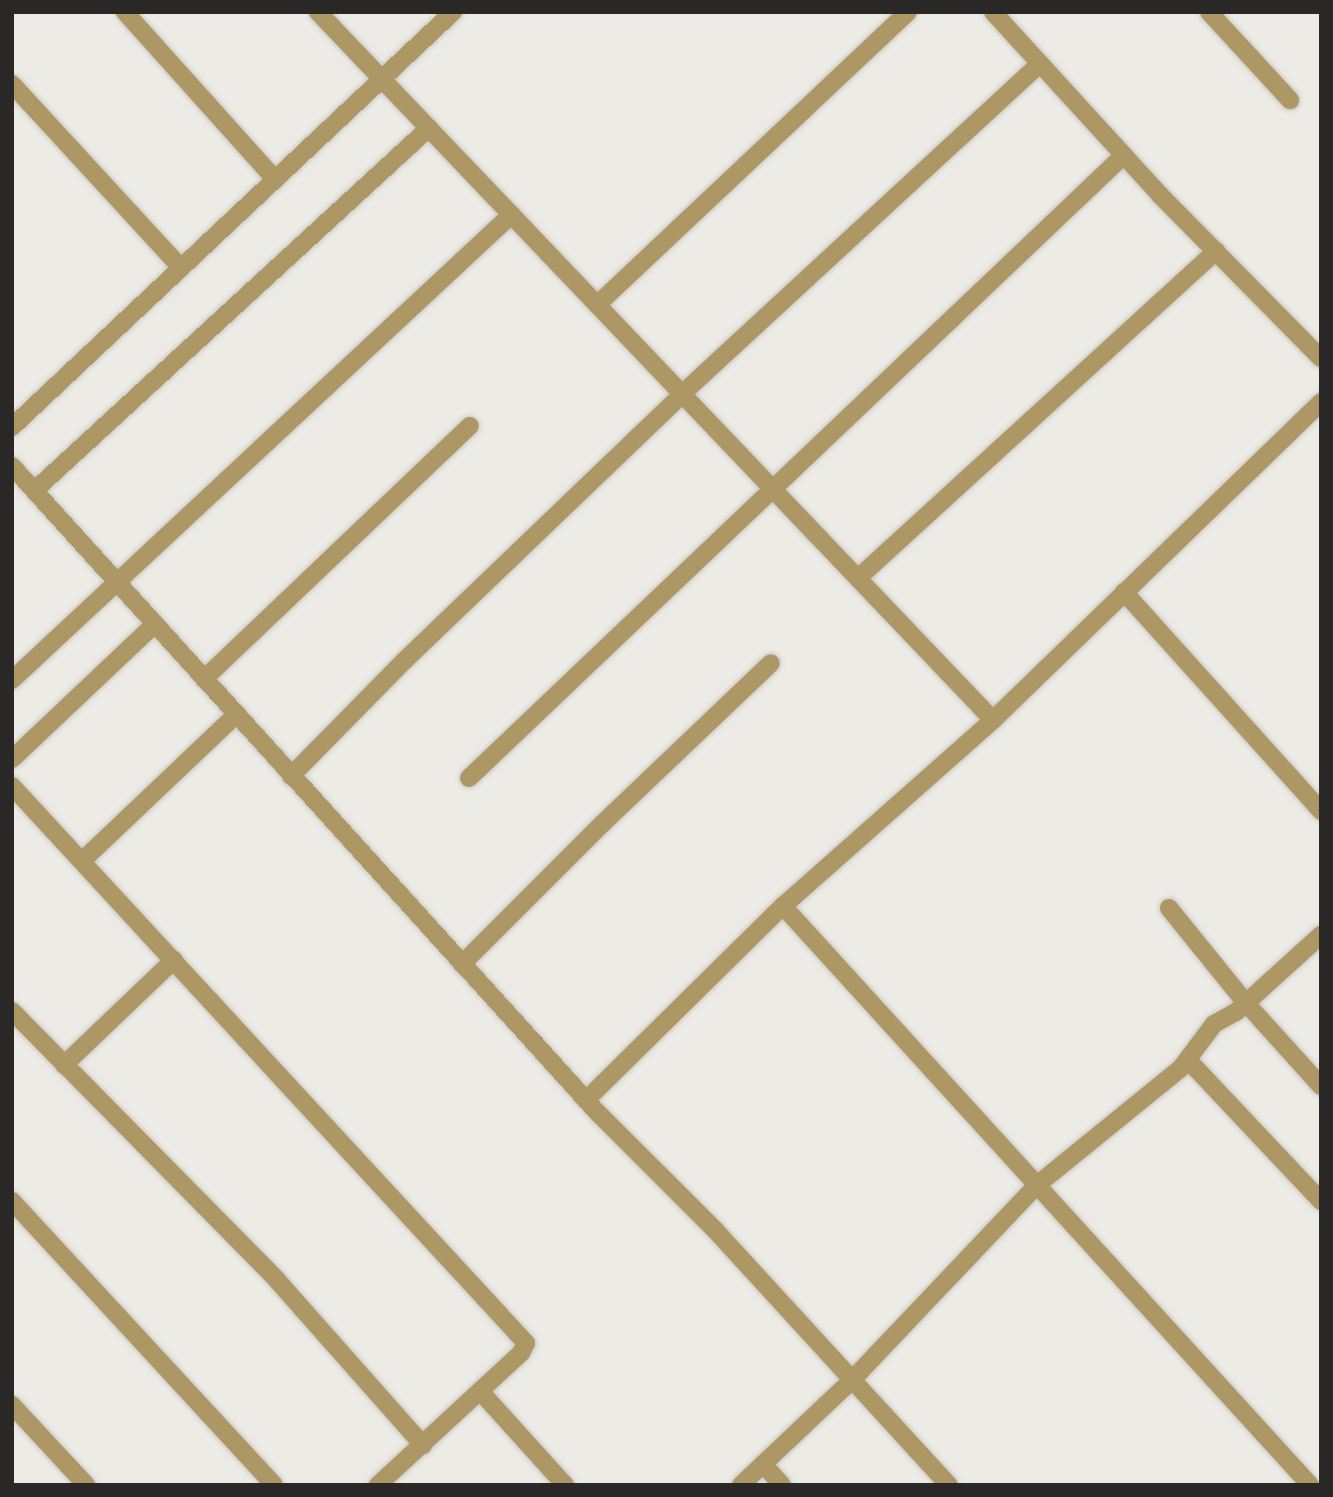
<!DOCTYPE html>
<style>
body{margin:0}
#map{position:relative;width:1333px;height:1497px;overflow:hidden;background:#edebe6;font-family:Cabin,sans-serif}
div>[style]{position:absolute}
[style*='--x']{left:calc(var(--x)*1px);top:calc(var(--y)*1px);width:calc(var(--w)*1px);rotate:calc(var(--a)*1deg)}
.roads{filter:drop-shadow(0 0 2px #cac8c4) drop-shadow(0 0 2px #cac8c4)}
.minor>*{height:18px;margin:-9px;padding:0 9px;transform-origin:9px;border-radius:9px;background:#ac9765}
span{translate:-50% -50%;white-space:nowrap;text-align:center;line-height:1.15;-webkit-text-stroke:7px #fff;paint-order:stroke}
.frame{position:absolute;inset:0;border:14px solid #292827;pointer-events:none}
</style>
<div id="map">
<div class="roads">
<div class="minor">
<i style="--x:125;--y:12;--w:224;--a:48.1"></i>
<i style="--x:318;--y:12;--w:978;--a:46.37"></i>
<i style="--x:993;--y:12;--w:248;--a:47.6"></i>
<i style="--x:1160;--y:195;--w:229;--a:45.4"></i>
<i style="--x:1209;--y:12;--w:120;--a:47.4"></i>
<i style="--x:12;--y:84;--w:250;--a:47.4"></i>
<i style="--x:598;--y:304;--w:426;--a:-43.3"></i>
<i style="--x:12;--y:427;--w:606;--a:-43.26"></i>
<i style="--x:12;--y:466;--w:872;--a:47.84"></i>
<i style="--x:597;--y:1112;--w:167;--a:45"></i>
<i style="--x:715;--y:1230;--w:346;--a:47.5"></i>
<i style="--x:35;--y:490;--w:535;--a:-42.58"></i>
<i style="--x:858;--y:578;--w:485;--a:-42.4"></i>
<i style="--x:1124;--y:592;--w:295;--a:48"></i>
<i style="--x:204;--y:679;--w:367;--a:-43.6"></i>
<i style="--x:12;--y:680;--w:683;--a:-42.98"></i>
<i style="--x:12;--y:759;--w:197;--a:-43.4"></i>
<i style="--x:291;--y:776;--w:161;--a:-45.5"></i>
<i style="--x:404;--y:661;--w:387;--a:-43.8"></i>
<i style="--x:683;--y:393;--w:486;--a:-42.7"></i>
<i style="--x:469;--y:778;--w:904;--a:-43.57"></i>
<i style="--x:12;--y:786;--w:758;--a:47.3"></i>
<i style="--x:526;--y:1343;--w:11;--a:117"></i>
<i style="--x:521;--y:1353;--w:195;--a:137.3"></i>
<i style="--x:82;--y:861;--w:212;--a:-43.5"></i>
<i style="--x:783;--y:906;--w:783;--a:47.69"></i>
<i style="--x:1169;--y:908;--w:122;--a:51"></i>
<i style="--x:1246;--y:1003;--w:112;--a:47.9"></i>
<i style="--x:462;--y:964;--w:198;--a:-45"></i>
<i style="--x:602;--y:824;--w:233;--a:-43.6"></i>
<i style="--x:12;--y:1011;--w:376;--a:45.4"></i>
<i style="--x:276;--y:1279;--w:222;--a:48.5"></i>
<i style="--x:1188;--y:1060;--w:194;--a:46.7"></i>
<i style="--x:64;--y:1065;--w:152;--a:-43.7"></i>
<i style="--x:586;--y:1100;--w:276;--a:-44.6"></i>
<i style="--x:783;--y:906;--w:281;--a:-41.5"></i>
<i style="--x:993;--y:720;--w:457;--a:-44.1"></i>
<i style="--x:12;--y:1201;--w:386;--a:47.3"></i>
<i style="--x:480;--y:1391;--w:127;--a:47.9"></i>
<i style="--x:12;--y:1405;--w:109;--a:47.2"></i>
<i style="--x:763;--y:1464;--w:28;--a:48"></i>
<i style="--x:741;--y:1485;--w:151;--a:-43.4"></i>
<i style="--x:851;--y:1381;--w:270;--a:-46.5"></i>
<i style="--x:1037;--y:1185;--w:186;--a:-39.1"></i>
<i style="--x:1181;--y:1068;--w:55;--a:-53.1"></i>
<i style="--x:1214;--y:1024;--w:25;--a:-29"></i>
<i style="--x:1236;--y:1012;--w:115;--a:-42.2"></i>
</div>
</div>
<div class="frame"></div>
</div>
